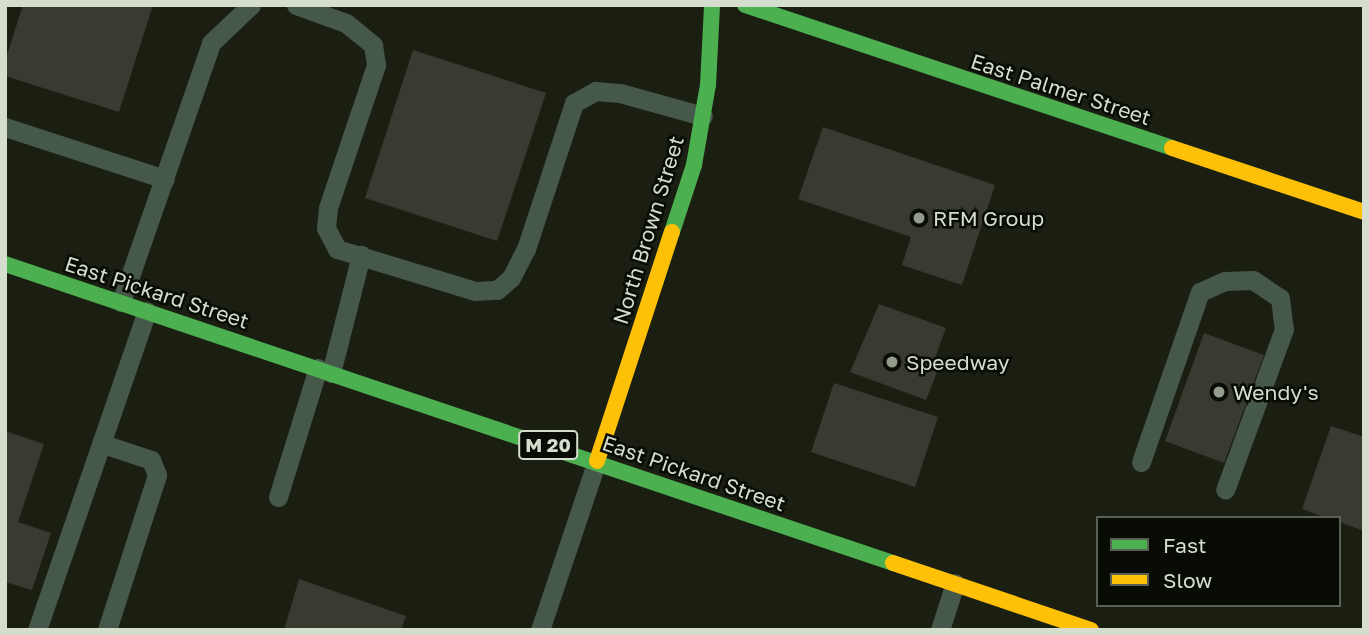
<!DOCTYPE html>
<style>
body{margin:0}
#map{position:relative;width:1369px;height:635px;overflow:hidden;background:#1a1f12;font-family:"Golos Text",sans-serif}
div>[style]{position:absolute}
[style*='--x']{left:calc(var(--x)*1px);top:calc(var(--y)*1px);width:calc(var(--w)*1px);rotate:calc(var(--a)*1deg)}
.building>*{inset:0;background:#393b30}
.lane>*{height:19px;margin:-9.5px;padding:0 9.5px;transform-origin:9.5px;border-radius:9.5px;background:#46584a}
.fast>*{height:16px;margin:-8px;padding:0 8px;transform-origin:8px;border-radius:8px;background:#4caf50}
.slow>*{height:16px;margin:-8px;padding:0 8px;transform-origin:8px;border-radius:8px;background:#ffc107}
.dots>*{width:19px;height:19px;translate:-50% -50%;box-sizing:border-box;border:4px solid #080c04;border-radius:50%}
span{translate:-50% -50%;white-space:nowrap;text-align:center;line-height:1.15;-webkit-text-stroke:5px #080c04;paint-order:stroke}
.shield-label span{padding:2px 5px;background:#080c04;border:2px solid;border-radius:5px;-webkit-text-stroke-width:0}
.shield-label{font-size:19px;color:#d5ddcd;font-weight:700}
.street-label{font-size:21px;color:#d5ddcd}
.poi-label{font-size:21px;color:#d5ddcd}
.left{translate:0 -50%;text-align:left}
.frame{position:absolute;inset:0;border:7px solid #d5ddcd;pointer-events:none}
.legend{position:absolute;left:1096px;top:516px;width:245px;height:91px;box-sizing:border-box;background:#080c04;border:2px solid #5a6054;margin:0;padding:9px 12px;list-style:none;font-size:21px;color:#d5ddcd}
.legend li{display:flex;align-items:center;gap:14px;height:35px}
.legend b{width:35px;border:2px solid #5a6054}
</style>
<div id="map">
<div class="building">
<i style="clip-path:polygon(23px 5px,153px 5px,119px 112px,5px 76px,5px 61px)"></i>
<i style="clip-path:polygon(413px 50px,546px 93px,497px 241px,365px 198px)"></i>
<i style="clip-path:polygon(823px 127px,995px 185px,962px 285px,902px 265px,911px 237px,798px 199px)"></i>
<i style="clip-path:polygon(879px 304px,946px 328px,931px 369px,937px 372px,926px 400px,850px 372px)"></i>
<i style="clip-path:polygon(1204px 333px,1264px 355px,1224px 463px,1165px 441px)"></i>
<i style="clip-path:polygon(834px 383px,938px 417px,915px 487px,811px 452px)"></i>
<i style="clip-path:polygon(1331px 426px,1364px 437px,1364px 531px,1339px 522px,1339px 518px,1327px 518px,1302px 509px)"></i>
<i style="clip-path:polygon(5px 431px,44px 444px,18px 522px,51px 533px,32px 590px,5px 582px)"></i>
<i style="clip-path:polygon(299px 579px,406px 616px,401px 630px,284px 630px)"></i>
</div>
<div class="lane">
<i style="--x:296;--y:5;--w:53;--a:19.8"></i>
<i style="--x:346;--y:23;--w:35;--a:39"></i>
<i style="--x:373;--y:45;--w:20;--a:81"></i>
<i style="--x:376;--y:65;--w:151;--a:108.6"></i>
<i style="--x:328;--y:208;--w:20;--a:96"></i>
<i style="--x:326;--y:228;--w:24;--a:62"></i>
<i style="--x:337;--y:249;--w:144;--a:16.9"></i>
<i style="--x:475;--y:291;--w:22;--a:-3"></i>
<i style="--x:497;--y:290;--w:18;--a:-41"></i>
<i style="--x:511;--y:278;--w:33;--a:-63"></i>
<i style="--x:526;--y:249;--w:154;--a:-71.8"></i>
<i style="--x:574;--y:103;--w:25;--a:-29"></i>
<i style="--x:596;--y:91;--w:24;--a:5"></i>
<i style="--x:620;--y:93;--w:86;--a:15.5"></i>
<i style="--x:5;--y:127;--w:168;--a:18"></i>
<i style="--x:121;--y:302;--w:274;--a:-70.8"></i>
<i style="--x:211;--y:43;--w:55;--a:-43.5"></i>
<i style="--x:331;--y:373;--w:122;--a:-75.7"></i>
<i style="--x:103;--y:444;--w:51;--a:18.4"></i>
<i style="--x:151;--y:460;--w:16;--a:68"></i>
<i style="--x:157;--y:475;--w:163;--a:107.9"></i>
<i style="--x:1141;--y:462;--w:180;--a:-70.9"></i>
<i style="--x:1200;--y:292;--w:27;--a:-24"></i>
<i style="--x:1225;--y:281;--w:28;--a:-2"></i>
<i style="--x:1253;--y:280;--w:32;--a:34"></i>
<i style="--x:1280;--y:298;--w:31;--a:83"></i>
<i style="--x:1284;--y:329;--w:171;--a:110.1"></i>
<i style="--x:278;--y:497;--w:135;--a:-72.8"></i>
<i style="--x:37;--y:630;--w:337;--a:-71"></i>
<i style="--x:540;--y:630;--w:178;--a:-71.4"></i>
<i style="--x:940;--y:630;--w:49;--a:-72.3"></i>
</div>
<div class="fast">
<i style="--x:745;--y:5;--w:450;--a:18.5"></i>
<i style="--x:672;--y:232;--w:71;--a:-71.8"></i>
<i style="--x:694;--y:165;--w:81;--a:-80.1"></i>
<i style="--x:708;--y:85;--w:80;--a:-87.1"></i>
<i style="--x:5;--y:264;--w:937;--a:18.61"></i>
</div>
<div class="slow">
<i style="--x:1172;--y:148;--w:202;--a:18.4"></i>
<i style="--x:597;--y:461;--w:241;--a:-71.9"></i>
<i style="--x:893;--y:563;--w:209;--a:18.7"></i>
</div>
<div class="dots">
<i style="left:919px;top:218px;background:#949a8c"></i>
<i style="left:892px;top:362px;background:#949a8c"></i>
<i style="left:1219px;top:392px;background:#949a8c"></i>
</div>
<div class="shield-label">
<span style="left:548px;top:445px">M 20</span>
</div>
<div class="street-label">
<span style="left:1061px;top:89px;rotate:18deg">East Palmer Street</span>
<span style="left:648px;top:230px;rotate:-73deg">North Brown Street</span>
<span style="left:157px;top:292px;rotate:18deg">East Pickard Street</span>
<span style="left:694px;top:473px;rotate:19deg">East Pickard Street</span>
</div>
<div class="poi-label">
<span class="left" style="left:933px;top:218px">RFM Group</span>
<span class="left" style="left:906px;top:362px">Speedway</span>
<span class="left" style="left:1233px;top:392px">Wendy's</span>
</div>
<div class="frame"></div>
<ul class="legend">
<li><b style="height:9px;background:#4caf50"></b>Fast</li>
<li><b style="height:9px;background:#ffc107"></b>Slow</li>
</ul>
</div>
